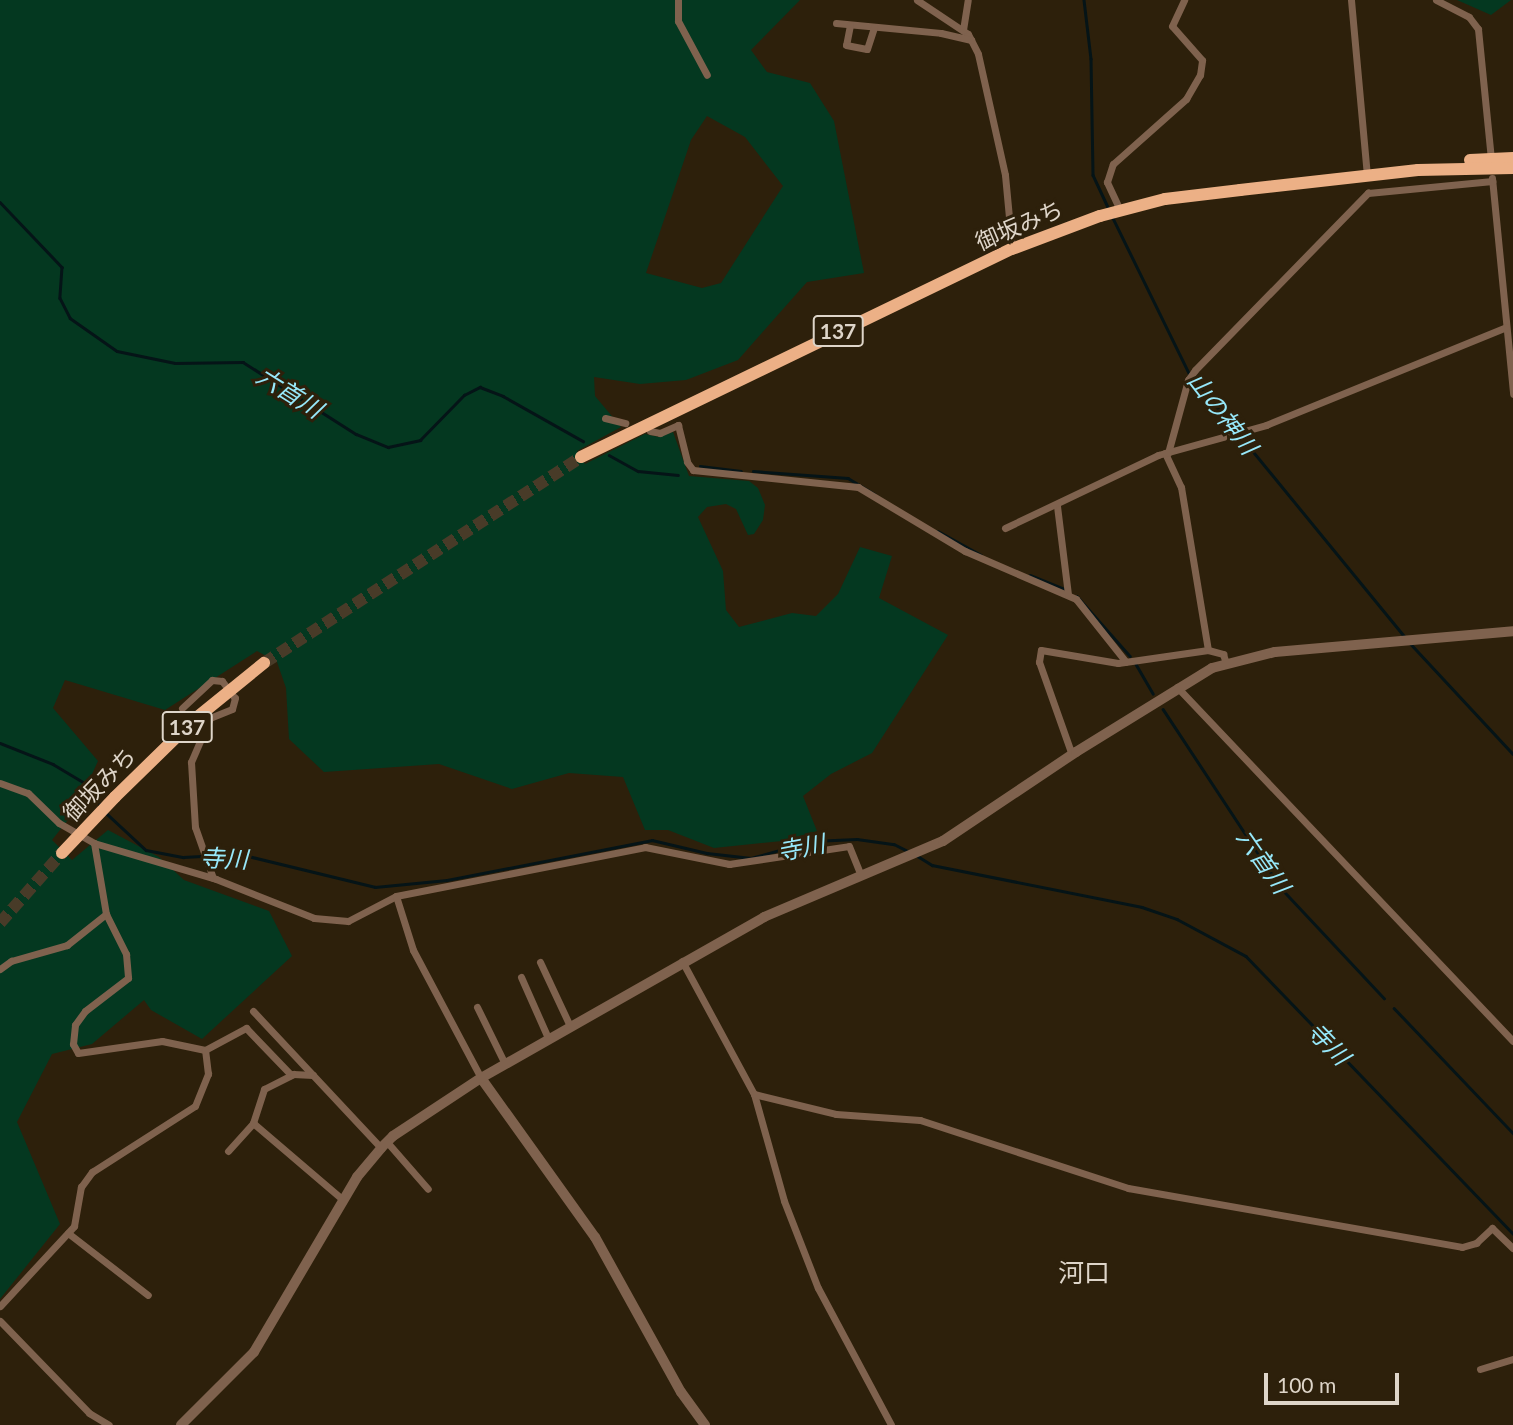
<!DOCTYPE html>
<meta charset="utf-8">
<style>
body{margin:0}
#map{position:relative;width:1513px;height:1425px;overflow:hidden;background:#2d200b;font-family:Lato,"Noto Sans JP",sans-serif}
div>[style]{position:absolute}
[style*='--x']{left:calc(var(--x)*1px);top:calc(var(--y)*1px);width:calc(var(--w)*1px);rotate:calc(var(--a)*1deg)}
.green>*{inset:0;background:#043820}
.stream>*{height:2.5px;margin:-1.25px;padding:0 1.25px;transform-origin:1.25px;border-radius:1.25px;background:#051417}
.trunk-tunnel>*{height:12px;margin-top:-6px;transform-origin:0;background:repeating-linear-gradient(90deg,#483b28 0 12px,transparent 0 18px)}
.minor>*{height:7px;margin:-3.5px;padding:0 3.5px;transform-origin:3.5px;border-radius:3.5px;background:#7f624e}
.tertiary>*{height:10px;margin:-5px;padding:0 5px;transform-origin:5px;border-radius:5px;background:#7f624e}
.trunk>*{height:12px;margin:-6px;padding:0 6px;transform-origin:6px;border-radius:6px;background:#ecb086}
.trunk-bridge>*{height:12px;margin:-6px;padding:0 6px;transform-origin:6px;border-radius:6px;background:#ecb086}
span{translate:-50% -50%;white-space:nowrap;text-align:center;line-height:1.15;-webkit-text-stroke:6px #2d200b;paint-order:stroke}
.shield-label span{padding:2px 5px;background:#2d200b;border:2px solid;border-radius:5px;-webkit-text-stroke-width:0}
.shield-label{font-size:21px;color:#ded5c9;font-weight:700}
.street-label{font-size:23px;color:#ded5c9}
.water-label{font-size:24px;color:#97e8fa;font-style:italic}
.quarter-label{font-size:26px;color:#ded5c9}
.scale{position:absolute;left:1264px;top:1373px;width:135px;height:32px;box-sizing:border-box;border:4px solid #ded5c9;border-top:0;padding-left:9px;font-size:21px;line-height:24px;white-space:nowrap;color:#ded5c9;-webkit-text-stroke:5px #2d200b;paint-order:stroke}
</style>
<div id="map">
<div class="green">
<i style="clip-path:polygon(evenodd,0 0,800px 0,751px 50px,767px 72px,810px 83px,834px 121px,864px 273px,807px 282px,738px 360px,686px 380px,640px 384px,594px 377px,595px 396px,621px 427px,577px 451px,585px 464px,645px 434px,659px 437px,673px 432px,689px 476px,749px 481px,758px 488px,765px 505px,763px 520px,754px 534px,748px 535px,736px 509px,726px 504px,707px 507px,698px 517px,723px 571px,726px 610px,739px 627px,792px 613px,816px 616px,838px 594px,860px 547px,892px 556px,879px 598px,948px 635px,872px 753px,831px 774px,803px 796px,817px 831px,782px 841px,714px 848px,668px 830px,645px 830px,623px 777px,569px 773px,512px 789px,439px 764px,324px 772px,289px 739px,286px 688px,277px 662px,257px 651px,165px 710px,65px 680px,53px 708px,98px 761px,75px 811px,52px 840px,72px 860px,108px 830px,159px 857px,184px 880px,269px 911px,292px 956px,202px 1039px,151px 1010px,144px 1000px,92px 1044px,52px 1054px,17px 1122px,60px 1224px,0 1299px,0 0,707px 116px,745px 137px,783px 186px,721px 283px,702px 288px,646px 273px,691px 140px,707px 116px)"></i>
<i style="clip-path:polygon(1457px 0,1511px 0,1491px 15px)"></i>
</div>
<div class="stream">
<i style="--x:1084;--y:0;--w:59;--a:83.2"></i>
<i style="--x:1091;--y:59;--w:116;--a:89"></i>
<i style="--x:1093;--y:175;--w:38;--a:65"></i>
<i style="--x:0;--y:202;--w:90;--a:46.4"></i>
<i style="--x:62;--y:267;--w:31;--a:94"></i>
<i style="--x:60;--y:298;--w:22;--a:63"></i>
<i style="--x:70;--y:318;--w:57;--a:35.1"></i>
<i style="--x:117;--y:351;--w:59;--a:11.7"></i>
<i style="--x:175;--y:363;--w:68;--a:-0.8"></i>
<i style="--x:243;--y:362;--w:134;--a:32.5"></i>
<i style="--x:356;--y:434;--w:35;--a:22"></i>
<i style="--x:388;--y:447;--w:33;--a:-12"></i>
<i style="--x:420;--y:440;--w:63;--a:-45.6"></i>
<i style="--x:464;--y:395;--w:18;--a:-27"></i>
<i style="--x:480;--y:387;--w:25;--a:21"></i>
<i style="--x:503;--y:396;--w:92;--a:29.4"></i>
<i style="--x:1112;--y:216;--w:175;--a:63.9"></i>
<i style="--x:1193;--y:378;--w:336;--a:50.7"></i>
<i style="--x:609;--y:455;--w:33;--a:29"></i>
<i style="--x:638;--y:471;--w:40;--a:5.7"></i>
<i style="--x:700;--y:466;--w:41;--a:7"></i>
<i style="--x:753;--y:471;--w:95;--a:4.2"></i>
<i style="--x:848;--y:478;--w:31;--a:31"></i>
<i style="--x:938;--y:531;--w:49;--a:29.2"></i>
<i style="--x:1030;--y:575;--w:38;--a:22"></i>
<i style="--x:1077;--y:596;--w:80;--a:48.5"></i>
<i style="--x:1410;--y:643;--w:151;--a:47.1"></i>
<i style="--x:1136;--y:664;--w:34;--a:60"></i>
<i style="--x:1163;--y:709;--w:214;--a:56.6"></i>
<i style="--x:1281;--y:888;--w:151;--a:46.9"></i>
<i style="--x:0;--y:743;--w:57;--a:21.6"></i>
<i style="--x:53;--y:764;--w:39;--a:31"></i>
<i style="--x:86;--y:784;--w:27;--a:56"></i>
<i style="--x:105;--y:812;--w:56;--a:42.8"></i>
<i style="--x:146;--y:850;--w:38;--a:11"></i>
<i style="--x:183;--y:857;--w:57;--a:-3"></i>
<i style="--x:240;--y:854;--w:139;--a:13.7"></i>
<i style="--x:375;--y:887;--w:72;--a:-5.6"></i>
<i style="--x:447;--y:880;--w:209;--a:-11"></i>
<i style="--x:652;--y:840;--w:57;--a:13.3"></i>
<i style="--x:707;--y:853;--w:44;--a:6.5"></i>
<i style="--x:751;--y:858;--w:63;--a:-15.6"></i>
<i style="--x:812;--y:841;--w:45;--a:-2.5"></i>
<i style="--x:857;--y:839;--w:37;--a:8"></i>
<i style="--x:894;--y:844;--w:18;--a:27"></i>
<i style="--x:916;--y:855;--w:19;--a:32"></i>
<i style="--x:932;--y:865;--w:214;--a:11.3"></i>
<i style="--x:1142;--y:907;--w:37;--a:19"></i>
<i style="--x:1177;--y:919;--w:78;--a:28.2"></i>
<i style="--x:1246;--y:956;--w:385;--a:46.1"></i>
<i style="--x:1394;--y:1008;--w:173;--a:46.4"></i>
</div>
<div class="trunk-tunnel">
<i style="--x:264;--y:663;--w:378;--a:-33"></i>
<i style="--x:0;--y:923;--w:94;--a:-48.5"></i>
</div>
<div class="minor">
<i style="--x:678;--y:0;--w:21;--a:90"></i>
<i style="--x:678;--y:21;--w:61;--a:61.8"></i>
<i style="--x:917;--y:0;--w:61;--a:33.7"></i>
<i style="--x:968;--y:34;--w:22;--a:63"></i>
<i style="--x:978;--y:54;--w:124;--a:77.4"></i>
<i style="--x:1005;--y:175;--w:74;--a:84.6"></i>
<i style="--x:1351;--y:0;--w:177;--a:84.8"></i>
<i style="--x:1436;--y:0;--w:37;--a:27"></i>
<i style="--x:1469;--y:17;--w:15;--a:53"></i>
<i style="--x:1478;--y:29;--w:132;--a:84.3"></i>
<i style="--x:836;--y:23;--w:105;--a:5.4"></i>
<i style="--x:941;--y:33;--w:31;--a:13"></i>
<i style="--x:850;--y:25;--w:20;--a:101"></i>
<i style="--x:846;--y:45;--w:21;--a:11"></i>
<i style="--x:867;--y:49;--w:23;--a:-72"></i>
<i style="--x:963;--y:30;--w:30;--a:-81"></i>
<i style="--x:1492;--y:178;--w:217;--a:84.4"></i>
<i style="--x:1120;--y:210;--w:31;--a:-115"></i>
<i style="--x:1107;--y:182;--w:19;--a:-72"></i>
<i style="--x:1113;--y:164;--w:98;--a:-41.7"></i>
<i style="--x:1186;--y:99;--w:28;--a:-60"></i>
<i style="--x:1200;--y:75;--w:15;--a:-82"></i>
<i style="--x:1202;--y:60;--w:45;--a:-131.4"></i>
<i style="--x:1172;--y:26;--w:29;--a:-65"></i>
<i style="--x:605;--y:418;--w:21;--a:14"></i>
<i style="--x:650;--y:431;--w:10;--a:11"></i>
<i style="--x:660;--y:433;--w:20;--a:-24"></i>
<i style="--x:678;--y:425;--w:38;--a:76"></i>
<i style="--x:687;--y:462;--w:10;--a:53"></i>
<i style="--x:693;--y:470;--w:166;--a:5.9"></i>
<i style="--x:858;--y:487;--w:125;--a:30.9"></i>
<i style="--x:965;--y:551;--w:121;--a:23.4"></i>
<i style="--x:1076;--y:599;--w:80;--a:51.6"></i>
<i style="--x:1165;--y:453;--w:38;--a:65"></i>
<i style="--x:1181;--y:487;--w:165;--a:80.6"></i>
<i style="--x:1168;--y:453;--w:76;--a:-74.7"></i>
<i style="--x:1188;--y:380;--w:12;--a:-55"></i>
<i style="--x:1195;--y:370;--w:248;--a:-45.7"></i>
<i style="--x:1368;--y:193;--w:125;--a:-5.5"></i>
<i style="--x:1057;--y:506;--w:89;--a:82.9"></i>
<i style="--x:1005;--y:528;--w:170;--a:-25.5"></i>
<i style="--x:1158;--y:455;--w:112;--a:-15.5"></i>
<i style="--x:1266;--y:425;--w:259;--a:-22.2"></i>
<i style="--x:1177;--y:687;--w:488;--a:46.5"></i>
<i style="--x:182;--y:708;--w:41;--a:-43"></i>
<i style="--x:212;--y:680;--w:10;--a:6"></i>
<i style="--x:222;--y:681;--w:21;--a:53"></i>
<i style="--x:235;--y:698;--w:11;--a:105"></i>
<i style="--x:232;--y:709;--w:24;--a:158"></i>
<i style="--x:210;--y:718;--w:48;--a:113.4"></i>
<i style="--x:191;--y:762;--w:65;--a:86.5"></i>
<i style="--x:195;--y:827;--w:54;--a:70.6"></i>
<i style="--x:1072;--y:755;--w:99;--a:-109.5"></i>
<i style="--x:1039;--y:662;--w:12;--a:-81"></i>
<i style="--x:1041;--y:650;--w:78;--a:9.6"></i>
<i style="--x:1118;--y:663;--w:91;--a:-8.2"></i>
<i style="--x:1208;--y:650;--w:16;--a:15"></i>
<i style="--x:1223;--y:654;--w:9;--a:72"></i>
<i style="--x:0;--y:783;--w:30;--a:20"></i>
<i style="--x:28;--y:793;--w:43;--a:44.1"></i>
<i style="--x:59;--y:823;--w:40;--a:29.7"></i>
<i style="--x:94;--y:843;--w:127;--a:16.4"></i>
<i style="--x:216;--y:879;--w:105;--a:21.7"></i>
<i style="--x:314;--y:918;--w:34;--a:5"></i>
<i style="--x:348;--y:921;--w:54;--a:-27.5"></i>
<i style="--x:396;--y:896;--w:254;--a:-11.1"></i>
<i style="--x:645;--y:847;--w:86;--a:11.4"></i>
<i style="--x:729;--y:864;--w:121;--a:-8.5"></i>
<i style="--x:849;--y:846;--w:32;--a:68"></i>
<i style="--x:396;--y:896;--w:57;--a:72.5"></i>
<i style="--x:413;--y:950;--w:145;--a:62"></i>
<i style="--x:106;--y:914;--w:45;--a:63.4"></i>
<i style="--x:126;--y:954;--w:24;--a:85"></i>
<i style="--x:128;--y:978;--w:54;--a:142.5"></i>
<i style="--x:85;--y:1011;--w:17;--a:126"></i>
<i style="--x:75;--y:1025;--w:19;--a:96"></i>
<i style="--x:73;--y:1044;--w:10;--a:61"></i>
<i style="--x:78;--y:1053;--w:85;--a:-8.1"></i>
<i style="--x:162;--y:1041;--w:44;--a:11.8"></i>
<i style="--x:205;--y:1050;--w:47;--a:-28.2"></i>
<i style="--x:246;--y:1028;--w:65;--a:46.2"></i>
<i style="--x:682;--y:961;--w:151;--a:61.6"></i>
<i style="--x:754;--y:1094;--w:111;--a:74.3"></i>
<i style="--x:784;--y:1201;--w:93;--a:68.7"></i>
<i style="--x:818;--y:1288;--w:155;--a:61.9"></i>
<i style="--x:540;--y:962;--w:71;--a:64.9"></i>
<i style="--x:0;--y:969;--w:14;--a:-36"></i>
<i style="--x:11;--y:961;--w:58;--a:-15.9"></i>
<i style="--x:67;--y:945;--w:50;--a:-38.5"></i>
<i style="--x:106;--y:914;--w:72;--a:-99.6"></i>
<i style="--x:521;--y:977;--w:67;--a:66.1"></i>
<i style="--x:477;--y:1007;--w:64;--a:63.8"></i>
<i style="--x:253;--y:1011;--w:187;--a:46.9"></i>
<i style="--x:754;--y:1094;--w:84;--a:13.7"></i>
<i style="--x:836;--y:1114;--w:84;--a:4.1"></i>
<i style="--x:920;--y:1120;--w:219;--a:18.1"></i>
<i style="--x:1128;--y:1188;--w:339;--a:10"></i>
<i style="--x:1462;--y:1247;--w:15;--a:-16"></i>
<i style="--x:1476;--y:1243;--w:22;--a:-43"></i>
<i style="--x:1492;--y:1228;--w:29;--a:44"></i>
<i style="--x:253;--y:1123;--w:118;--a:40.5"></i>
<i style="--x:387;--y:1142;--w:62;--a:48.9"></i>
<i style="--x:228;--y:1151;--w:38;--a:-48"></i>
<i style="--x:253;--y:1123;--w:36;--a:-72"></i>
<i style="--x:264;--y:1089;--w:33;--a:-27"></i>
<i style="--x:293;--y:1074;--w:20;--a:3"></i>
<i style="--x:68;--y:1233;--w:101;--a:37.8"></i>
<i style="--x:0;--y:1306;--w:109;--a:-47.2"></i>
<i style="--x:74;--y:1226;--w:40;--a:-80"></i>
<i style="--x:81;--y:1187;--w:19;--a:-54"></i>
<i style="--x:92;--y:1172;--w:122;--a:-32.7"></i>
<i style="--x:195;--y:1106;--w:35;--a:-68"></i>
<i style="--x:208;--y:1074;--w:24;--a:-97"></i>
<i style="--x:0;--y:1321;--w:128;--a:45.9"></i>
<i style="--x:89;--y:1413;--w:23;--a:31"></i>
<i style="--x:1480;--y:1369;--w:34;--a:-17"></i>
</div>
<div class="tertiary">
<i style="--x:481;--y:1078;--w:196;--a:54.4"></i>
<i style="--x:595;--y:1237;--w:177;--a:61"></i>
<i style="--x:681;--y:1392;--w:41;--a:54"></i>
<i style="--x:181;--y:1425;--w:103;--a:-45"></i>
<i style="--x:254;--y:1352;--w:203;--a:-59.5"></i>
<i style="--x:357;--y:1177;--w:38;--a:-50"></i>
<i style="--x:381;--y:1148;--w:17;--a:-45"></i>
<i style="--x:393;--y:1136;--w:105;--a:-33.4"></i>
<i style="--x:481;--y:1078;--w:326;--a:-29.6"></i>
<i style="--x:764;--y:917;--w:194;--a:-23"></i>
<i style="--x:943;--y:841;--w:160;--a:-33.8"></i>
<i style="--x:1076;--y:752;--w:160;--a:-31.7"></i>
<i style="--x:1212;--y:668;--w:65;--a:-14.3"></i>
<i style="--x:1275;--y:652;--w:239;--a:-5"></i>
</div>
<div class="trunk">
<i style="--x:1470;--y:160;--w:43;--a:-2.7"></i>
<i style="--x:581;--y:457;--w:479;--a:-25.8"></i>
<i style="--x:1012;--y:249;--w:94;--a:-20.6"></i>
<i style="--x:1100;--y:216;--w:67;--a:-14.7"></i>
<i style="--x:1165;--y:199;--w:76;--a:-6.8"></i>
<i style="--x:1240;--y:190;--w:179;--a:-6.4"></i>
<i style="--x:1418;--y:170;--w:95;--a:-1.2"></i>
<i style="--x:115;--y:797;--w:112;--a:-44.3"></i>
<i style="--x:195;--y:719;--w:89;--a:-39.1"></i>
</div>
<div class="trunk-bridge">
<i style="--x:62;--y:853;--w:77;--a:-46.6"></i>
</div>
<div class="shield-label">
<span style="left:838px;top:331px">137</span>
<span style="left:187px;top:727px">137</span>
</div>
<div class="street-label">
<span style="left:1019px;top:225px;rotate:-23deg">御坂みち</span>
<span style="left:99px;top:784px;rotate:-46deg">御坂みち</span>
</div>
<div class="water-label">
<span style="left:290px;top:392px;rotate:32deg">六首川</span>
<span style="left:1223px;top:413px;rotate:52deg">山の神川</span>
<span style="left:801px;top:847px;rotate:-11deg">寺川</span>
<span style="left:224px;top:858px;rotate:2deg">寺川</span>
<span style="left:1264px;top:861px;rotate:55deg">六首川</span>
<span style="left:1329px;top:1043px;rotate:46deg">寺川</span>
</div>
<div class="quarter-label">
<span style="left:1084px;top:1273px">河口</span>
</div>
<div class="scale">100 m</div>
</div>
